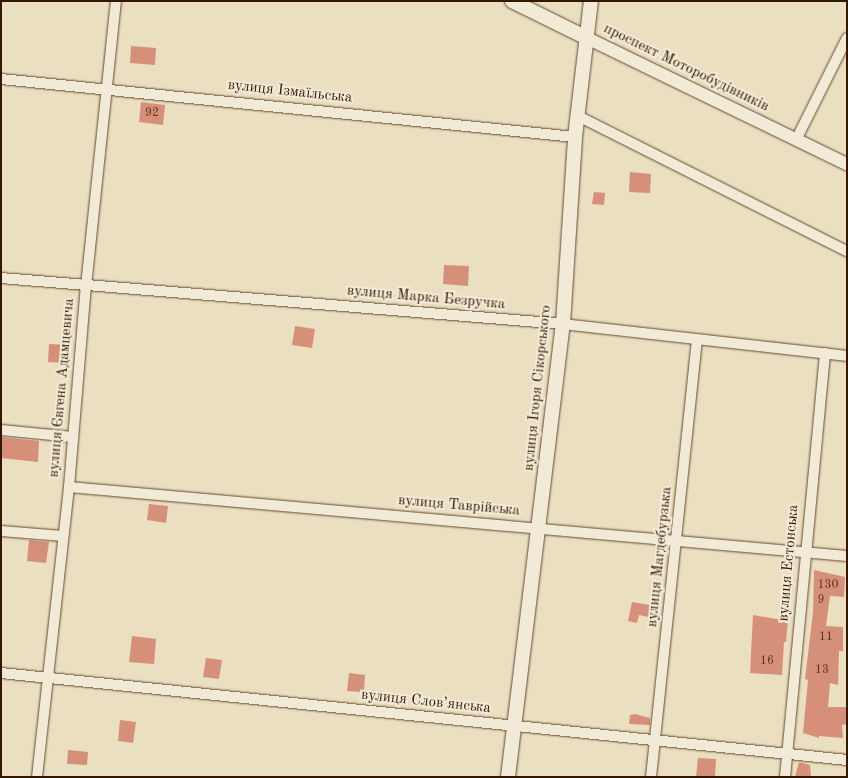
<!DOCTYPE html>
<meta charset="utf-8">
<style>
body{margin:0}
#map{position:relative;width:848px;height:778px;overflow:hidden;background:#eadfc0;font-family:"Old Standard TT",serif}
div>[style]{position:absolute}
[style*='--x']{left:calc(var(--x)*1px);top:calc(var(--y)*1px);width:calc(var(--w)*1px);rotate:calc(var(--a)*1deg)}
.building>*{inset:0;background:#d6907a}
.roads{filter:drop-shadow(0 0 1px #624930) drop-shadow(0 0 1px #624930)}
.minor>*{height:10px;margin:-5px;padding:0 5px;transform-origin:5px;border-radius:5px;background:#f1ead6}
.tertiary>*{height:12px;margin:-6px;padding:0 6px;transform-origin:6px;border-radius:6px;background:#f1ead6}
.secondary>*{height:14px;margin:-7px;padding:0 7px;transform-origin:7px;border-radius:7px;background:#f1ead6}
span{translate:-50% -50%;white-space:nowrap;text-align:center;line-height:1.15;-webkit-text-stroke:4px #f1ead6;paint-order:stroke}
.number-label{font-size:12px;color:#5c351e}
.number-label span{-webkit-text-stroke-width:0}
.street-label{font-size:15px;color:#341700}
.frame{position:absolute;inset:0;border:2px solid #341700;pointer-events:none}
</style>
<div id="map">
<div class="building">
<i style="clip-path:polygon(131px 46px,156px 48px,155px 65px,130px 63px)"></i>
<i style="clip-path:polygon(141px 102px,165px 105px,163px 125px,139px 122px)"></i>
<i style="clip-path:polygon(630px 172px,651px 174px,650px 193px,629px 192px)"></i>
<i style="clip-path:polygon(594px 192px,605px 193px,604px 205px,592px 204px)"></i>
<i style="clip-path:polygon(444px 265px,469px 266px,468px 286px,443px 284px)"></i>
<i style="clip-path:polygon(295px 326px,315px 329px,312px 348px,292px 345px)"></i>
<i style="clip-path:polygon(49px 344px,69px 345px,67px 363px,48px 362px)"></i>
<i style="clip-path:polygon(1px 437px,39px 441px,38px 462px,1px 458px)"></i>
<i style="clip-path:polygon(149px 504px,168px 506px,166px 523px,147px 520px)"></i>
<i style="clip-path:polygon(29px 540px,49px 542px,46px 563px,27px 561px)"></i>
<i style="clip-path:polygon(814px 570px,845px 577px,844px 597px,830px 596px,826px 626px,843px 627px,843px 651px,839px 651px,838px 685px,830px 683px,828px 707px,847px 707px,847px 724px,842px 725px,843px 738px,819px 736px,819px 738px,803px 733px,808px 680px,805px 679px,813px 612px)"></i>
<i style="clip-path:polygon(632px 602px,655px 606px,653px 618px,639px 615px,637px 623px,628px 621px)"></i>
<i style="clip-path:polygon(753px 615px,788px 621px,786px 642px,784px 642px,782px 675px,750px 673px)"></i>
<i style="clip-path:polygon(132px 636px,156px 639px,154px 664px,129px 662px)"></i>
<i style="clip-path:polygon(206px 658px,222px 660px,219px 679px,203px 677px)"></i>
<i style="clip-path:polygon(349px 673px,365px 675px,364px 692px,347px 691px)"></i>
<i style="clip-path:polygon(635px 714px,650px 718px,650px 725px,629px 724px,630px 715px)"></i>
<i style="clip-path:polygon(120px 720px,136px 722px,133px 743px,118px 741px)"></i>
<i style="clip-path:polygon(68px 750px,88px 752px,87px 765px,67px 764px)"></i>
<i style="clip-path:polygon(698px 758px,716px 759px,715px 777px,696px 777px)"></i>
<i style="clip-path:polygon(799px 762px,810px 765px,811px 777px,795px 777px)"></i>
</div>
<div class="roads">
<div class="minor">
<i style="--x:1;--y:79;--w:577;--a:5.77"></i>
<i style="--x:578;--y:116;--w:301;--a:26.7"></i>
<i style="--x:796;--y:140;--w:114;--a:-63.4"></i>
<i style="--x:1;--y:278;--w:564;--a:4.68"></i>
<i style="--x:563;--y:324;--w:286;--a:6.4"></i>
<i style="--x:1;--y:430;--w:72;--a:5.6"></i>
<i style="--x:69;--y:487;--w:781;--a:5.07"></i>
<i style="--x:1;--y:531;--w:62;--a:4.6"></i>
<i style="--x:1;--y:673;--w:850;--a:5.87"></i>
<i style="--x:37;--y:777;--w:292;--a:-83.7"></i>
<i style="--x:69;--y:487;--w:202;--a:-85.2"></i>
<i style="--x:86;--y:286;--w:287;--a:-84"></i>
<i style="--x:651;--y:777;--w:439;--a:-84"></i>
<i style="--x:785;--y:777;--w:426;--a:-84.6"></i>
</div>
<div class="tertiary">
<i style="--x:587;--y:38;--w:289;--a:25.9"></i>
</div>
<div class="secondary">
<i style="--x:512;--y:1;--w:84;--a:26.3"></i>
<i style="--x:508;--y:777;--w:456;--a:-83.1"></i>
<i style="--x:563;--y:324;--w:187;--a:-86.3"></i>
<i style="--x:575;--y:137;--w:137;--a:-83.3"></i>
</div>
</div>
<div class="number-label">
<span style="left:152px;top:114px">92</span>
<span style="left:828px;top:586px">130</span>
<span style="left:821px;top:601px">9</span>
<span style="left:826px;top:638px">11</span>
<span style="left:767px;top:662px">16</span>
<span style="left:822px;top:671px">13</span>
</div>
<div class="street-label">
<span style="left:686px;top:68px;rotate:26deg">проспект Моторобудівників</span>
<span style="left:290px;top:92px;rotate:6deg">вулиця Ізмаїльська</span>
<span style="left:426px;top:298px;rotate:5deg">вулиця Марка Безручка</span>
<span style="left:62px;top:388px;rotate:-85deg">вулиця Євгена Адамцевича</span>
<span style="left:538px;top:388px;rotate:-84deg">вулиця Ігоря Сікорського</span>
<span style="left:459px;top:506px;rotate:5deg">вулиця Таврійська</span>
<span style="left:660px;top:557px;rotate:-84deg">вулиця Магдебурзька</span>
<span style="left:789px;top:563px;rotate:-85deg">вулиця Естонська</span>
<span style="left:426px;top:702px;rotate:6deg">вулиця Слов’янська</span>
</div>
<div class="frame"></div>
</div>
